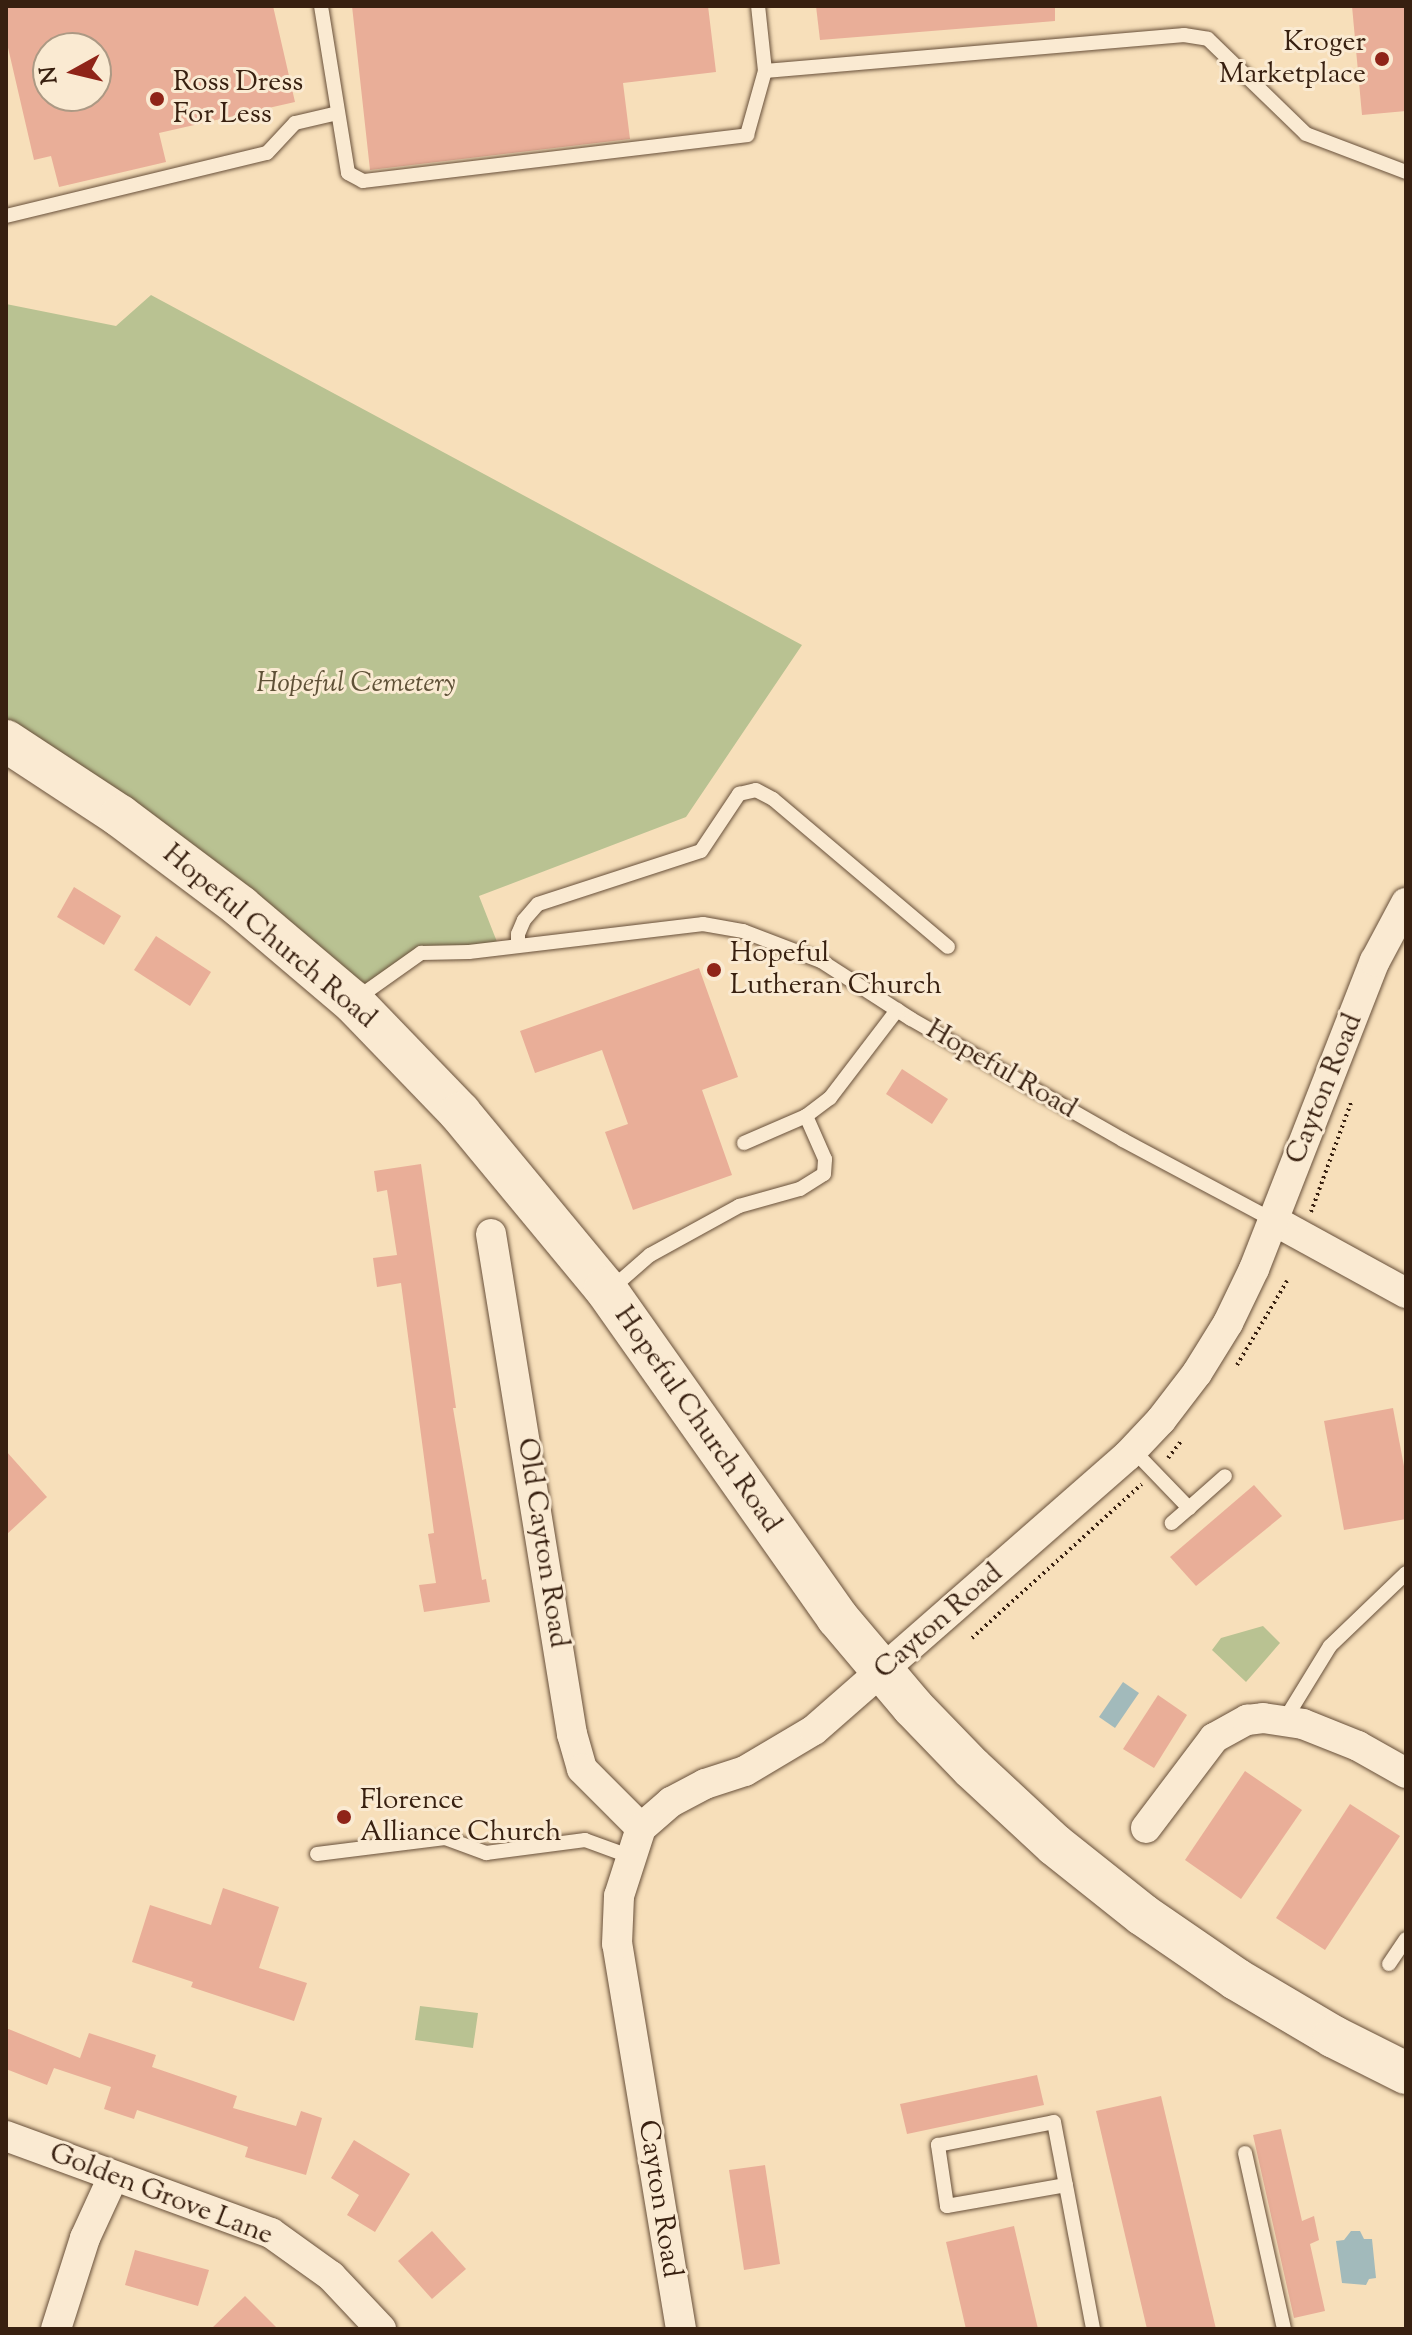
<!DOCTYPE html>
<style>
body{margin:0}
#map{position:relative;width:1412px;height:2335px;overflow:hidden;background:#f7dfba;font-family:"Sorts Mill Goudy",serif}
div>[style]{position:absolute}
[style*='--x']{left:calc(var(--x)*1px);top:calc(var(--y)*1px);width:calc(var(--w)*1px);rotate:calc(var(--a)*1deg)}
.green>*{inset:0;background:#b9c292}
.water>*{inset:0;background:#a2babb}
.building>*{inset:0;background:#e9ae98}
.path>*{height:4px;margin-top:-2px;transform-origin:0;background:repeating-linear-gradient(90deg,#382010 0 2px,transparent 0 6px)}
.roads{filter:drop-shadow(0 0 2px #68503a) drop-shadow(0 0 2px #68503a)}
.service>*{height:14px;margin:-7px;padding:0 7px;transform-origin:7px;border-radius:7px;background:#faead2}
.minor>*{height:30px;margin:-15px;padding:0 15px;transform-origin:15px;border-radius:15px;background:#faead2}
.secondary>*{height:42px;margin:-21px;padding:0 21px;transform-origin:21px;border-radius:21px;background:#faead2}
.dots>*{width:22px;height:22px;translate:-50% -50%;box-sizing:border-box;border:4px solid #faead2;border-radius:50%}
span{translate:-50% -50%;white-space:nowrap;text-align:center;line-height:1.15;-webkit-text-stroke:6px #faead2;paint-order:stroke}
.poi-label{font-size:28px;color:#382010}
.right{translate:-100% -50%;text-align:right}
.left{translate:0 -50%;text-align:left}
.park-label{font-size:28px;color:#5f5137;font-style:italic}
.street-label{font-size:28px;color:#382010}
.frame{position:absolute;inset:0;border:8px solid #382010;pointer-events:none}
.north{position:absolute;left:32px;top:32px;width:80px;height:80px;box-sizing:border-box;background:#faead2;border:2px solid #ac9984;border-radius:50%;rotate:262deg;font-size:22px;font-weight:700;line-height:32px;text-align:center;color:#382010}
.north::after{content:'';display:block;margin:auto;width:28px;height:36px;background:#8f2418;clip-path:polygon(50% 0,100% 100%,50% 72%,0 100%)}
</style>
<div id="map">
<div class="green">
<i style="clip-path:polygon(151px 295px,802px 645px,686px 817px,479px 896px,499px 947px,421px 953px,352px 1001px,6px 741px,6px 304px,116px 326px)"></i>
<i style="clip-path:polygon(1263px 1626px,1280px 1643px,1246px 1682px,1212px 1650px,1221px 1638px)"></i>
<i style="clip-path:polygon(420px 2006px,478px 2013px,473px 2048px,415px 2040px)"></i>
</div>
<div class="water">
<i style="clip-path:polygon(1123px 1682px,1139px 1693px,1115px 1728px,1099px 1717px)"></i>
<i style="clip-path:polygon(1351px 2231px,1360px 2231px,1364px 2239px,1372px 2239px,1376px 2278px,1369px 2279px,1366px 2285px,1342px 2283px,1336px 2241px,1344px 2240px)"></i>
</div>
<div class="building">
<i style="clip-path:polygon(evenodd,6px 6px,273px 6px,295px 102px,159px 133px,166px 162px,59px 187px,51px 156px,34px 160px,6px 39px,6px 6px,48px 48px,96px 48px,96px 96px,48px 96px,48px 48px)"></i>
<i style="clip-path:polygon(352px 6px,708px 6px,716px 72px,623px 83px,630px 139px,370px 170px)"></i>
<i style="clip-path:polygon(816px 6px,1055px 6px,1055px 21px,820px 40px)"></i>
<i style="clip-path:polygon(1352px 6px,1406px 6px,1406px 111px,1362px 115px)"></i>
<i style="clip-path:polygon(74px 887px,121px 916px,104px 945px,57px 917px)"></i>
<i style="clip-path:polygon(156px 936px,211px 972px,190px 1006px,134px 970px)"></i>
<i style="clip-path:polygon(699px 968px,738px 1077px,702px 1090px,732px 1175px,633px 1210px,605px 1132px,628px 1124px,602px 1050px,535px 1073px,520px 1031px)"></i>
<i style="clip-path:polygon(902px 1069px,948px 1099px,932px 1124px,886px 1094px)"></i>
<i style="clip-path:polygon(421px 1164px,456px 1408px,453px 1408px,482px 1580px,486px 1579px,490px 1602px,424px 1612px,419px 1585px,436px 1583px,428px 1534px,434px 1533px,401px 1283px,377px 1287px,373px 1258px,397px 1255px,387px 1190px,377px 1192px,374px 1171px)"></i>
<i style="clip-path:polygon(1393px 1408px,1406px 1477px,1406px 1519px,1344px 1530px,1324px 1421px)"></i>
<i style="clip-path:polygon(6px 1451px,47px 1497px,6px 1535px)"></i>
<i style="clip-path:polygon(1254px 1485px,1282px 1516px,1196px 1586px,1170px 1557px)"></i>
<i style="clip-path:polygon(1158px 1695px,1187px 1715px,1154px 1768px,1123px 1749px)"></i>
<i style="clip-path:polygon(1245px 1771px,1302px 1810px,1241px 1899px,1185px 1860px)"></i>
<i style="clip-path:polygon(1350px 1804px,1400px 1836px,1325px 1950px,1276px 1918px)"></i>
<i style="clip-path:polygon(223px 1888px,279px 1907px,259px 1968px,307px 1983px,294px 2021px,191px 1987px,193px 1982px,132px 1962px,150px 1905px,211px 1925px)"></i>
<i style="clip-path:polygon(6px 2028px,80px 2058px,89px 2033px,156px 2055px,152px 2067px,237px 2096px,233px 2108px,296px 2126px,301px 2111px,322px 2118px,306px 2175px,245px 2157px,248px 2147px,137px 2110px,134px 2119px,104px 2109px,111px 2087px,54px 2068px,47px 2085px,6px 2069px)"></i>
<i style="clip-path:polygon(1037px 2075px,1044px 2105px,907px 2134px,900px 2104px)"></i>
<i style="clip-path:polygon(1161px 2096px,1216px 2329px,1147px 2329px,1096px 2111px)"></i>
<i style="clip-path:polygon(1281px 2129px,1302px 2221px,1314px 2216px,1319px 2240px,1310px 2244px,1325px 2311px,1294px 2318px,1253px 2135px)"></i>
<i style="clip-path:polygon(354px 2140px,410px 2174px,375px 2232px,347px 2215px,359px 2195px,331px 2178px)"></i>
<i style="clip-path:polygon(765px 2165px,780px 2264px,744px 2270px,729px 2170px)"></i>
<i style="clip-path:polygon(1014px 2226px,1038px 2329px,966px 2329px,946px 2242px)"></i>
<i style="clip-path:polygon(432px 2231px,466px 2269px,432px 2299px,398px 2261px)"></i>
<i style="clip-path:polygon(135px 2250px,209px 2270px,198px 2306px,125px 2285px)"></i>
<i style="clip-path:polygon(245px 2296px,278px 2329px,211px 2329px)"></i>
</div>
<div class="path">
<i style="--x:1311;--y:1212;--w:119;--a:-69.9"></i>
<i style="--x:1237;--y:1365;--w:98;--a:-59.2"></i>
<i style="--x:1168;--y:1458;--w:23;--a:-52"></i>
<i style="--x:972;--y:1638;--w:229;--a:-42.2"></i>
</div>
<div class="roads">
<div class="service">
<i style="--x:321;--y:6;--w:169;--a:80.8"></i>
<i style="--x:348;--y:173;--w:17;--a:28"></i>
<i style="--x:363;--y:181;--w:387;--a:-6.8"></i>
<i style="--x:747;--y:135;--w:66;--a:-74.3"></i>
<i style="--x:765;--y:71;--w:65;--a:-96.1"></i>
<i style="--x:765;--y:71;--w:421;--a:-4.9"></i>
<i style="--x:1184;--y:35;--w:24;--a:9"></i>
<i style="--x:1208;--y:39;--w:136;--a:44.1"></i>
<i style="--x:1306;--y:134;--w:107;--a:20.8"></i>
<i style="--x:6;--y:216;--w:268;--a:-13.6"></i>
<i style="--x:267;--y:153;--w:41;--a:-47"></i>
<i style="--x:295;--y:123;--w:44;--a:-13.1"></i>
<i style="--x:518;--y:945;--w:11;--a:-90"></i>
<i style="--x:518;--y:934;--w:15;--a:-67"></i>
<i style="--x:524;--y:920;--w:21;--a:-49"></i>
<i style="--x:538;--y:904;--w:171;--a:-18"></i>
<i style="--x:701;--y:851;--w:69;--a:-56.3"></i>
<i style="--x:739;--y:794;--w:17;--a:-13"></i>
<i style="--x:756;--y:790;--w:19;--a:28"></i>
<i style="--x:773;--y:799;--w:229;--a:40.2"></i>
<i style="--x:356;--y:999;--w:80;--a:-35.3"></i>
<i style="--x:421;--y:953;--w:48;--a:-1.2"></i>
<i style="--x:469;--y:952;--w:236;--a:-6.8"></i>
<i style="--x:703;--y:924;--w:41;--a:9.9"></i>
<i style="--x:743;--y:931;--w:84;--a:21"></i>
<i style="--x:821;--y:961;--w:107;--a:32.8"></i>
<i style="--x:911;--y:1019;--w:244;--a:29.7"></i>
<i style="--x:1123;--y:1140;--w:170;--a:28.1"></i>
<i style="--x:744;--y:1143;--w:68;--a:-23.5"></i>
<i style="--x:611;--y:1289;--w:52;--a:-41.1"></i>
<i style="--x:650;--y:1255;--w:102;--a:-28.8"></i>
<i style="--x:739;--y:1206;--w:63;--a:-15.6"></i>
<i style="--x:800;--y:1189;--w:28;--a:-32"></i>
<i style="--x:824;--y:1174;--w:15;--a:-86"></i>
<i style="--x:825;--y:1159;--w:47;--a:-113.8"></i>
<i style="--x:806;--y:1116;--w:30;--a:-37"></i>
<i style="--x:830;--y:1098;--w:111;--a:-52.7"></i>
<i style="--x:1133;--y:1450;--w:81;--a:46"></i>
<i style="--x:1189;--y:1508;--w:23;--a:139"></i>
<i style="--x:1189;--y:1508;--w:48;--a:-41.6"></i>
<i style="--x:1284;--y:1721;--w:88;--a:-58.5"></i>
<i style="--x:1330;--y:1646;--w:105;--a:-43.8"></i>
<i style="--x:317;--y:1854;--w:129;--a:-7.1"></i>
<i style="--x:445;--y:1838;--w:44;--a:20.1"></i>
<i style="--x:486;--y:1853;--w:100;--a:-7.5"></i>
<i style="--x:585;--y:1840;--w:47;--a:20"></i>
<i style="--x:1389;--y:1964;--w:30;--a:-56"></i>
<i style="--x:1245;--y:2153;--w:180;--a:77.5"></i>
<i style="--x:1066;--y:2185;--w:121;--a:170"></i>
<i style="--x:947;--y:2206;--w:62;--a:-98.4"></i>
<i style="--x:938;--y:2145;--w:118;--a:-11.2"></i>
<i style="--x:1054;--y:2122;--w:211;--a:79.3"></i>
</div>
<div class="minor">
<i style="--x:1273;--y:1220;--w:152;--a:28.8"></i>
<i style="--x:491;--y:1234;--w:507;--a:80.8"></i>
<i style="--x:572;--y:1734;--w:36;--a:74"></i>
<i style="--x:582;--y:1769;--w:83;--a:45"></i>
<i style="--x:1146;--y:1828;--w:113;--a:-52.9"></i>
<i style="--x:1214;--y:1738;--w:38;--a:-29"></i>
<i style="--x:1247;--y:1720;--w:16;--a:-7"></i>
<i style="--x:1263;--y:1718;--w:40;--a:8.5"></i>
<i style="--x:1303;--y:1724;--w:59;--a:21.8"></i>
<i style="--x:1358;--y:1746;--w:55;--a:29.4"></i>
<i style="--x:6;--y:2136;--w:282;--a:20.1"></i>
<i style="--x:271;--y:2233;--w:74;--a:35.6"></i>
<i style="--x:331;--y:2276;--w:73;--a:46.7"></i>
<i style="--x:56;--y:2329;--w:96;--a:-72.3"></i>
<i style="--x:85;--y:2238;--w:67;--a:-65.3"></i>
<i style="--x:681;--y:2329;--w:390;--a:-99.4"></i>
<i style="--x:617;--y:1944;--w:48;--a:-87.6"></i>
<i style="--x:619;--y:1896;--w:71;--a:-72.1"></i>
<i style="--x:641;--y:1828;--w:40;--a:-41"></i>
<i style="--x:671;--y:1802;--w:38;--a:-28"></i>
<i style="--x:705;--y:1784;--w:42;--a:-18"></i>
<i style="--x:745;--y:1771;--w:80;--a:-30.7"></i>
<i style="--x:814;--y:1730;--w:416;--a:-41.2"></i>
<i style="--x:1127;--y:1456;--w:50;--a:-46.6"></i>
<i style="--x:1161;--y:1420;--w:59;--a:-52.5"></i>
<i style="--x:1197;--y:1373;--w:59;--a:-58.2"></i>
<i style="--x:1228;--y:1323;--w:60;--a:-64.3"></i>
<i style="--x:1254;--y:1269;--w:331;--a:-68.6"></i>
<i style="--x:1375;--y:961;--w:66;--a:-61.9"></i>
</div>
<div class="secondary">
<i style="--x:6;--y:741;--w:136;--a:33.3"></i>
<i style="--x:120;--y:816;--w:151;--a:36.9"></i>
<i style="--x:241;--y:907;--w:145;--a:40.3"></i>
<i style="--x:352;--y:1001;--w:156;--a:46"></i>
<i style="--x:460;--y:1113;--w:227;--a:50.4"></i>
<i style="--x:605;--y:1288;--w:403;--a:54.8"></i>
<i style="--x:837;--y:1617;--w:118;--a:49.8"></i>
<i style="--x:913;--y:1707;--w:85;--a:46"></i>
<i style="--x:972;--y:1768;--w:113;--a:42.9"></i>
<i style="--x:1055;--y:1845;--w:112;--a:38.5"></i>
<i style="--x:1143;--y:1915;--w:113;--a:34.5"></i>
<i style="--x:1236;--y:1979;--w:114;--a:30.6"></i>
<i style="--x:1334;--y:2037;--w:80;--a:26.6"></i>
</div>
</div>
<div class="dots">
<i style="left:1382px;top:59px;background:#8f2418"></i>
<i style="left:157px;top:99px;background:#8f2418"></i>
<i style="left:714px;top:970px;background:#8f2418"></i>
<i style="left:344px;top:1817px;background:#8f2418"></i>
</div>
<div class="poi-label">
<span class="right" style="left:1366px;top:59px">Kroger<br>Marketplace</span>
<span class="left" style="left:173px;top:99px">Ross Dress<br>For Less</span>
<span class="left" style="left:730px;top:970px">Hopeful<br>Lutheran Church</span>
<span class="left" style="left:360px;top:1817px">Florence<br>Alliance Church</span>
</div>
<div class="park-label">
<span style="left:356px;top:684px">Hopeful Cemetery</span>
</div>
<div class="street-label">
<span style="left:269px;top:937px;rotate:40deg">Hopeful Church Road</span>
<span style="left:1001px;top:1070px;rotate:30deg">Hopeful Road</span>
<span style="left:1325px;top:1089px;rotate:-68deg">Cayton Road</span>
<span style="left:697px;top:1420px;rotate:55deg">Hopeful Church Road</span>
<span style="left:542px;top:1543px;rotate:81deg">Old Cayton Road</span>
<span style="left:939px;top:1622px;rotate:-41deg">Cayton Road</span>
<span style="left:161px;top:2195px;rotate:21deg">Golden Grove Lane</span>
<span style="left:659px;top:2199px;rotate:81deg">Cayton Road</span>
</div>
<div class="frame"></div>
<div class="north">N</div>
</div>
